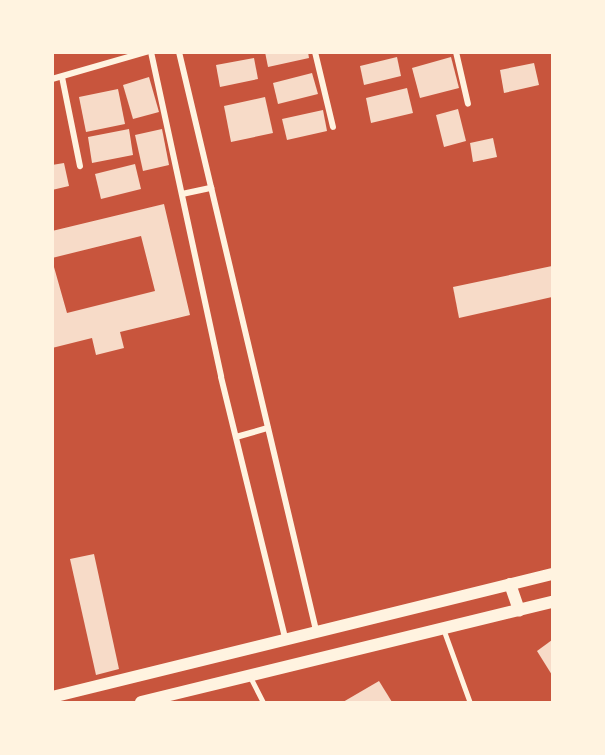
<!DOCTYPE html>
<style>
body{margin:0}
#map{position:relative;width:605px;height:755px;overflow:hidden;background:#c8553d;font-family:Karla,sans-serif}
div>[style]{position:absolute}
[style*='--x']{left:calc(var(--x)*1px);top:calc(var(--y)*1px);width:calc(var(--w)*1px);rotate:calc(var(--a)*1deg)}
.building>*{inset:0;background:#f7dbc8}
.service>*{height:4.5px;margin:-2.25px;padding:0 2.25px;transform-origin:2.25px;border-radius:2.25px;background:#fff3e0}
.minor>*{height:6px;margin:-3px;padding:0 3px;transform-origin:3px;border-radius:3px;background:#fff3e0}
.secondary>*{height:12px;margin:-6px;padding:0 6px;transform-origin:6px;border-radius:6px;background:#fff3e0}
span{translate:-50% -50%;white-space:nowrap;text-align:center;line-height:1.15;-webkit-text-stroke:4.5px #fff3e0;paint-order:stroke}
.frame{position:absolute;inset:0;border:54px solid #fff3e0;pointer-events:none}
</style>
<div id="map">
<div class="building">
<i style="clip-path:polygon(265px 52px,308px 52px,309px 58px,268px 67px)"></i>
<i style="clip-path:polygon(397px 57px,401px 76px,364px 85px,360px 66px)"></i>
<i style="clip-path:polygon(451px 57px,459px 88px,420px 98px,412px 68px)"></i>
<i style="clip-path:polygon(254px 58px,258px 79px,220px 87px,216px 65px)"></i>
<i style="clip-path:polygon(534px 63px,539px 85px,504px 93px,500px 70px)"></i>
<i style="clip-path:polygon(312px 73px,318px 94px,278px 104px,273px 83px)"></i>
<i style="clip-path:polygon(149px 77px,159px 112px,133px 119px,123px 85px)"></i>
<i style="clip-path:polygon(407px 88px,413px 113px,371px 123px,366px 98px)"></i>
<i style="clip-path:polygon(118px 89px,125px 124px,86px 132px,79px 97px)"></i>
<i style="clip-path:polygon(265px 97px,273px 133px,231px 142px,224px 106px)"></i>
<i style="clip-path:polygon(458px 109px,466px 141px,444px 147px,436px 115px)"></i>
<i style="clip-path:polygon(323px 110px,327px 131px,287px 140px,282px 119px)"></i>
<i style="clip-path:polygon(129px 129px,133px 155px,92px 163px,88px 137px)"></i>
<i style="clip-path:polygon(162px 129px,169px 165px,143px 171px,135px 135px)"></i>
<i style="clip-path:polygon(493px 138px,497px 157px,473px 162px,470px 143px)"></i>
<i style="clip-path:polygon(64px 163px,69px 186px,52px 190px,52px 165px)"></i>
<i style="clip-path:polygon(135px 164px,141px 189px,101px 199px,95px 174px)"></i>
<i style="clip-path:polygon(164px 204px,190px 315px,120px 332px,124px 348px,96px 355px,92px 338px,52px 348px,52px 260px,67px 313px,155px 291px,141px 236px,52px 258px,52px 231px)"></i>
<i style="clip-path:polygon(552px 266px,552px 297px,459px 318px,453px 287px)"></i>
<i style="clip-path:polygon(94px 554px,119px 669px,96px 675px,70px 559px)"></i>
<i style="clip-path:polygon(552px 640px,552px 675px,537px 651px)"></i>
<i style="clip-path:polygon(379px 681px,392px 702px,343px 702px)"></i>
</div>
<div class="service">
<i style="--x:444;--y:630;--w:77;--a:70.1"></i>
<i style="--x:250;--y:676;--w:29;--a:63"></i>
</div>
<div class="minor">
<i style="--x:151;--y:52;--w:332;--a:77.8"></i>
<i style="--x:221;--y:377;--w:269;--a:76.2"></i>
<i style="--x:179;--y:52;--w:594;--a:76.67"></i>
<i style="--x:315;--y:52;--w:77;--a:76.5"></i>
<i style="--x:456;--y:52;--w:53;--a:77"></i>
<i style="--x:62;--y:77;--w:91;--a:78.6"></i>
<i style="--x:52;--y:79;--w:98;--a:-16"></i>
<i style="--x:182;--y:194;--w:30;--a:-12"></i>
<i style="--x:236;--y:437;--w:33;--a:-16"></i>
</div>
<div class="secondary">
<i style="--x:510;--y:584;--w:28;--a:71"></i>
<i style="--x:52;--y:697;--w:515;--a:-13.82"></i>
<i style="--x:141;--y:702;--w:423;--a:-13.7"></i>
</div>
<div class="frame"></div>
</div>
